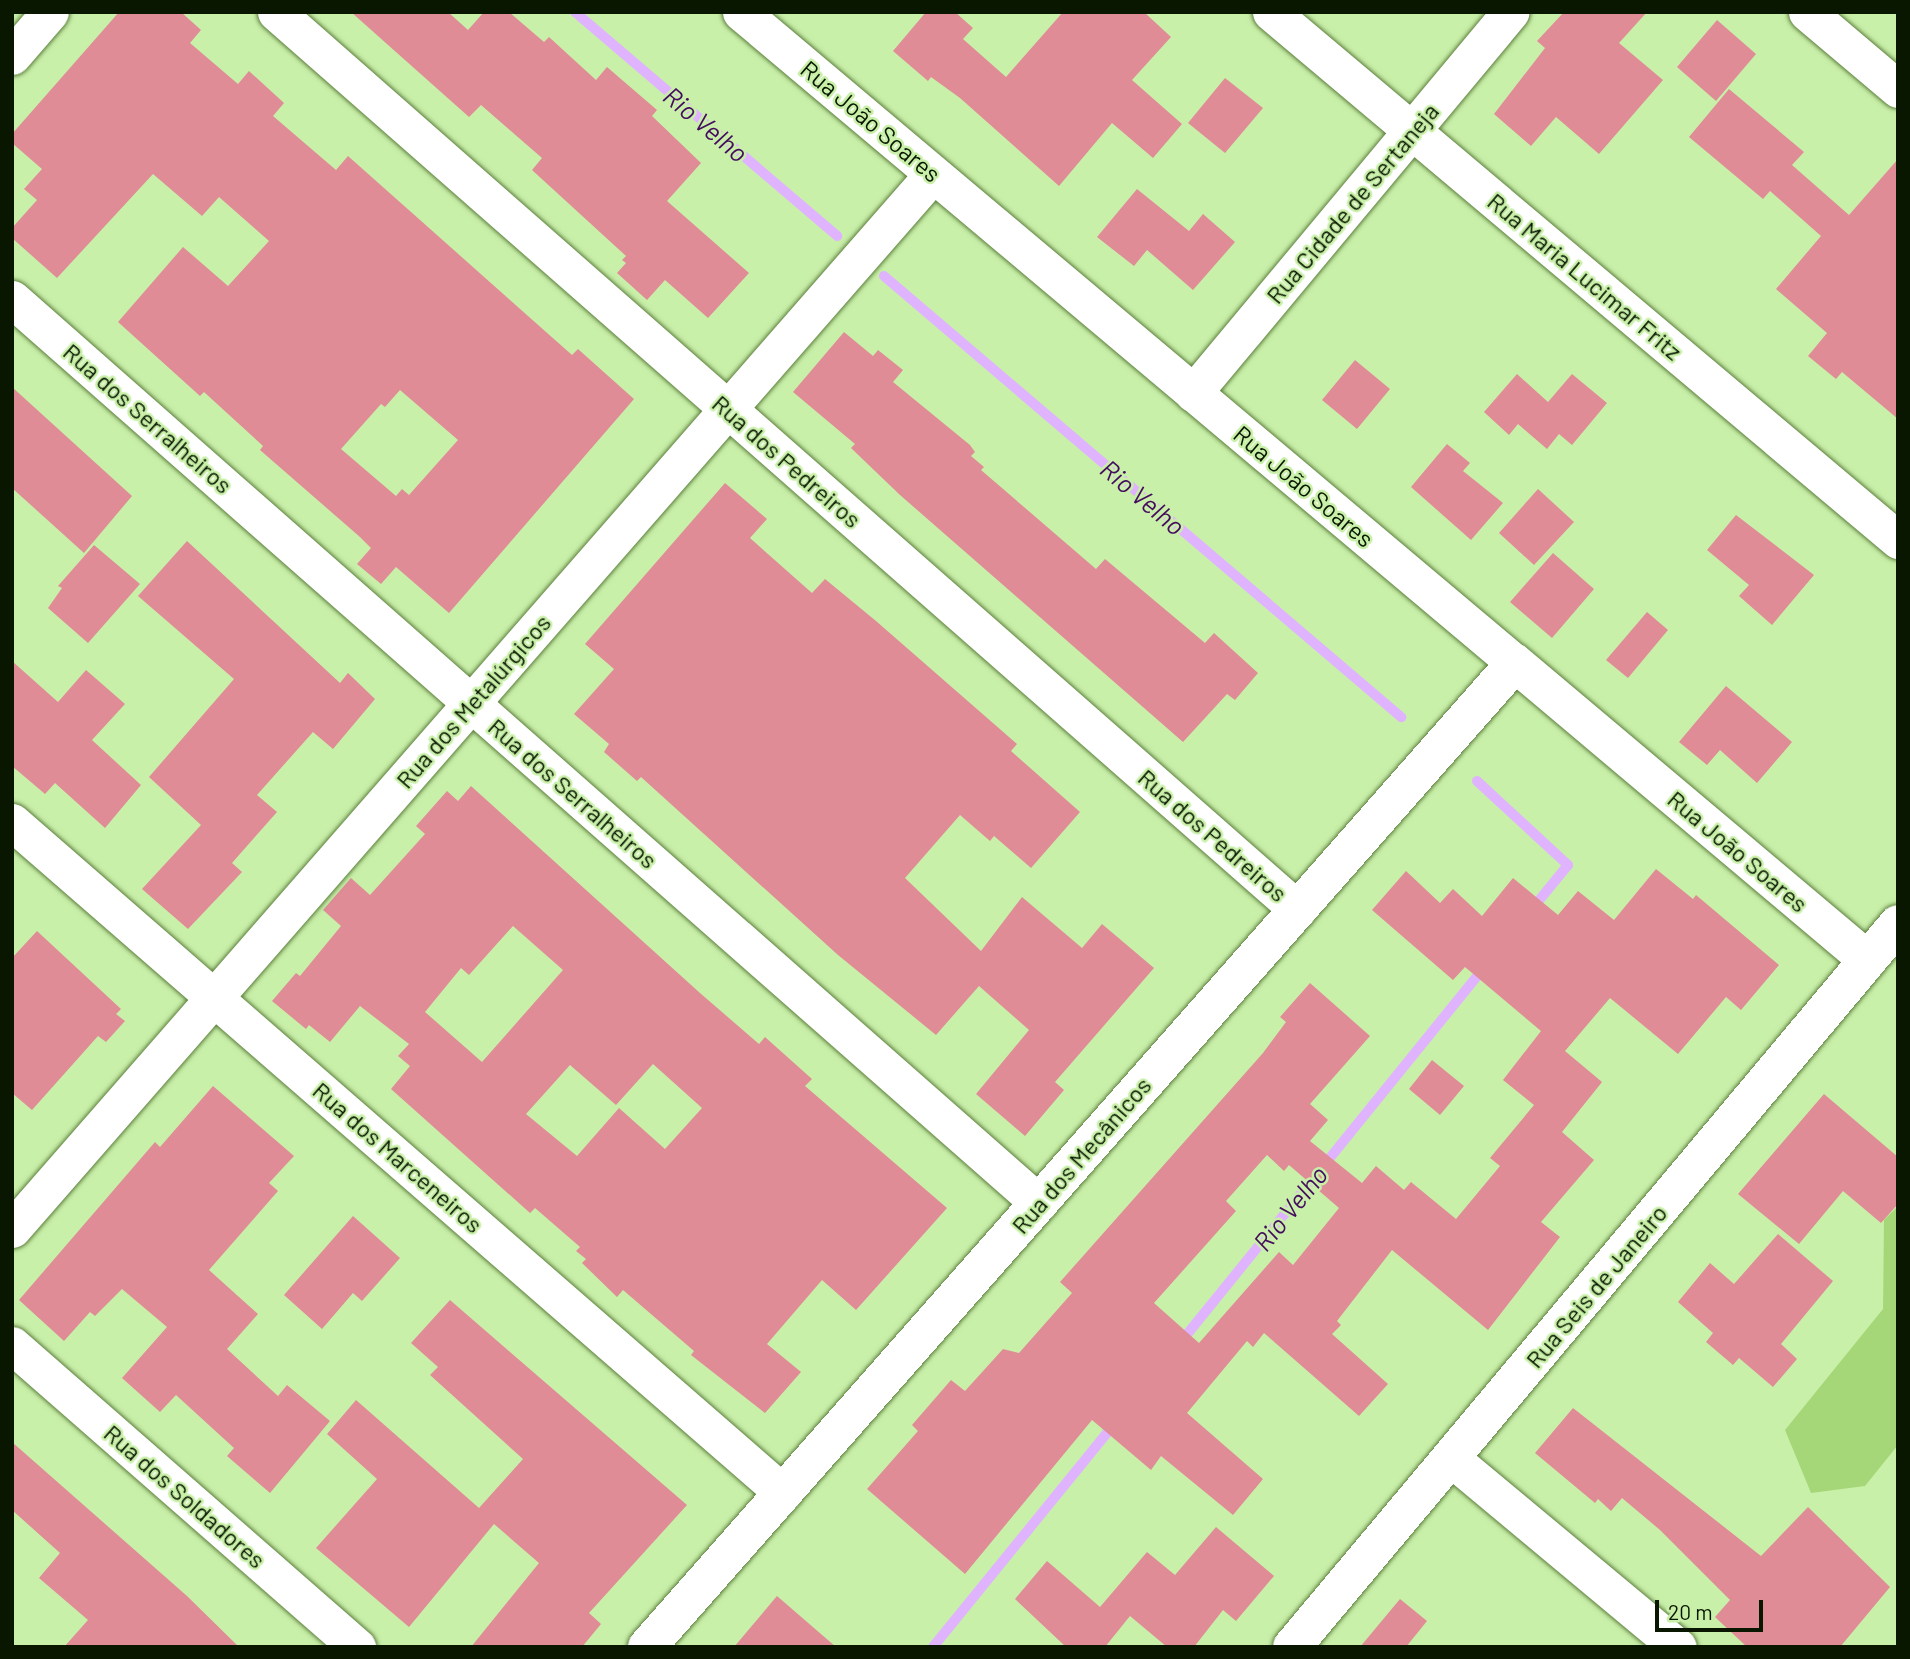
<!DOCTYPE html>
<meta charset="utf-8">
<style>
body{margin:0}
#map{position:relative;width:1910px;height:1659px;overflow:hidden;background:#c9f0a9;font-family:Barlow,sans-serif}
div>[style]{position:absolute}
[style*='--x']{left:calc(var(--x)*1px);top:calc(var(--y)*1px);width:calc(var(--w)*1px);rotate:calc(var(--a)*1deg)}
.green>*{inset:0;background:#a5d778}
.stream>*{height:10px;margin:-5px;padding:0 5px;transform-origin:5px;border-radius:5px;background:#e0b3fe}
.building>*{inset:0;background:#df8c97}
.roads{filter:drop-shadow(0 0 2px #5c7f3d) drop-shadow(0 0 2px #5c7f3d)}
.street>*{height:37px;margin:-18.5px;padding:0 18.5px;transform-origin:18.5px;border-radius:18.5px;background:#fff}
.secondary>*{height:38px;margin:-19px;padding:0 19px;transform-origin:19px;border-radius:19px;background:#fff}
span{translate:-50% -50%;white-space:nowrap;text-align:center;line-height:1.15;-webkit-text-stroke:5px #c9f0a9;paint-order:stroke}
.street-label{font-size:24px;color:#091600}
.water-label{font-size:26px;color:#440b5f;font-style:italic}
.frame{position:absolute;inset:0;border:14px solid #091600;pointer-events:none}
.scale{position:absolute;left:1655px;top:1600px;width:108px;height:32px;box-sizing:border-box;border:4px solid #091600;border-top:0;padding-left:9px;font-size:21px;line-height:24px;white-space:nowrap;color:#091600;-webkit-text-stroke:5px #c9f0a9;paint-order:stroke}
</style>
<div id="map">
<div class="green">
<i style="clip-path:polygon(1898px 1206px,1898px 1445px,1865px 1486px,1811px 1493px,1785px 1430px,1883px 1309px,1884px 1220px)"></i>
</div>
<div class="stream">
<i style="--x:575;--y:12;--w:345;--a:40.5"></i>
<i style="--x:884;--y:276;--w:680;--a:40.46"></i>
<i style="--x:1477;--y:781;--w:124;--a:42.7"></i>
<i style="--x:1568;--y:865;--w:58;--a:129.4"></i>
<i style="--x:1180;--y:1343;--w:485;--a:-51"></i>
<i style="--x:933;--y:1647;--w:289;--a:-50.9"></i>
</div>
<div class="building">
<i style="clip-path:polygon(evenodd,119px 12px,181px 12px,201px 30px,190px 43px,238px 84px,249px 71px,284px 103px,273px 116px,336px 170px,348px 156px,572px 355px,578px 349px,634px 399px,449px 613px,396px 567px,381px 584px,357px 564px,371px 548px,360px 537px,260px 450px,263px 446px,204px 392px,200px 396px,118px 322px,183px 247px,228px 286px,269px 241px,219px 197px,202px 216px,153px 174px,57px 278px,12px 238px,12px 228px,37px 200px,24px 189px,42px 169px,12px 143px,12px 134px,119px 12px,400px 390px,458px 440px,409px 495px,402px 489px,396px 496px,341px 449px,381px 404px,385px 407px,400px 390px)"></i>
<i style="clip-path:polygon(351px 12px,448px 12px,468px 30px,484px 12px,509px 12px,544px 42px,549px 37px,596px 80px,607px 67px,657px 110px,652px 116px,701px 163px,667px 201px,749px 273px,708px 318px,665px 280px,647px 300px,617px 273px,626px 263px,622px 260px,626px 256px,532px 170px,542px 158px,481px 105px,469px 117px)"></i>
<i style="clip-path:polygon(926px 12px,955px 12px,973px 28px,963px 39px,1006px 77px,1063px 12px,1144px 12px,1171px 37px,1132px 80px,1182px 124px,1153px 158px,1112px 123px,1059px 186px,960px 98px,931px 77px,928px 81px,893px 51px)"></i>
<i style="clip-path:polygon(1564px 12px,1647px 12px,1619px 43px,1663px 80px,1599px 154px,1556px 117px,1531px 146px,1494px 114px,1545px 48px,1537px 41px)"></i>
<i style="clip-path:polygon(1717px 20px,1756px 54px,1716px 101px,1677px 67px)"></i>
<i style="clip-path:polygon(1225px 78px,1263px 108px,1225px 153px,1188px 123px)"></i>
<i style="clip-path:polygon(1729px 89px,1804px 152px,1792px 165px,1849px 215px,1898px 159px,1898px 419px,1842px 372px,1836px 379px,1808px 356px,1827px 333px,1776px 289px,1821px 236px,1770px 191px,1763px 199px,1689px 137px)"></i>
<i style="clip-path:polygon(1137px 189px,1189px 231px,1203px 214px,1235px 242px,1193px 290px,1147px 250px,1134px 266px,1097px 237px)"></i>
<i style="clip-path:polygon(844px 332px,873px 356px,878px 350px,903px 370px,893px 382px,970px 445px,975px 452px,971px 456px,984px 467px,981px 470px,1096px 569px,1105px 559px,1205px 643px,1214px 633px,1258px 673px,1235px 700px,1227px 694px,1183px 742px,900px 495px,851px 448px,855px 444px,793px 392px)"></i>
<i style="clip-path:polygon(1355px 360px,1390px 389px,1357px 429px,1322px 400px)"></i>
<i style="clip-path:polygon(1517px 374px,1548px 402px,1572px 374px,1607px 403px,1572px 445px,1559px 434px,1547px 449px,1518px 424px,1509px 435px,1484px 412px)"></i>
<i style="clip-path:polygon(12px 387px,132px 496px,84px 553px,12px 488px)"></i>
<i style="clip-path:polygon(1447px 444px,1470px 463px,1463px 471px,1503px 503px,1471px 540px,1411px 487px)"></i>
<i style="clip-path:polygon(725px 483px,767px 519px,750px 538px,812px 593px,825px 579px,876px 621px,1017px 744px,1011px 751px,1080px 812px,1031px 868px,994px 836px,990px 841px,960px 815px,905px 878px,981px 951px,1022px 897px,1082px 948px,1102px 924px,1154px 968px,1055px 1082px,1064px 1090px,1025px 1136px,976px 1094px,1029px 1030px,979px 986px,936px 1035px,838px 955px,641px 777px,637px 781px,604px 752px,609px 744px,574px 714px,614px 669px,585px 644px)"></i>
<i style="clip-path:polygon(1538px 489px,1574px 522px,1534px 565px,1499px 533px)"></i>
<i style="clip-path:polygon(1736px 515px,1814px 575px,1772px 625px,1739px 596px,1749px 585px,1707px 550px)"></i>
<i style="clip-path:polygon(187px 541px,340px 683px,348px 673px,375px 699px,333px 749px,313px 732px,257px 795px,277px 812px,232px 863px,242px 872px,188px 929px,142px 889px,201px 825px,149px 777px,234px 679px,138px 596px)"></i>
<i style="clip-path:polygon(94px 545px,140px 584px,88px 643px,48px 608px,62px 588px,58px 586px)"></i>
<i style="clip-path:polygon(1553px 553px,1594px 589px,1552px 638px,1510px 602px)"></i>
<i style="clip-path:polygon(1647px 612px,1668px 630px,1628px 678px,1606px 660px)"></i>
<i style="clip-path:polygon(12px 661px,58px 702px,86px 670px,125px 704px,92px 740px,141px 785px,105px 828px,55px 783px,45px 794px,12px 766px)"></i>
<i style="clip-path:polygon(1726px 686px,1792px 742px,1757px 783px,1720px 750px,1707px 765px,1679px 742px)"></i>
<i style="clip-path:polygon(evenodd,471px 786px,700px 993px,759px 1044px,765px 1037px,812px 1079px,805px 1086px,947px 1208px,856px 1310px,822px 1280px,767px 1344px,801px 1372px,765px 1413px,691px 1355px,694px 1351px,623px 1290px,617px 1297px,582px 1263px,586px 1259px,576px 1251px,580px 1247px,535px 1208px,530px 1213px,391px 1089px,410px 1066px,398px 1056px,409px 1044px,360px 1006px,330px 1042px,309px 1025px,306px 1029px,272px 1001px,296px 973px,300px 976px,341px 926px,323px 910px,351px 878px,370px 895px,425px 834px,416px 826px,447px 791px,458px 801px,471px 786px,513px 926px,563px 970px,482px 1062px,425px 1012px,461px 968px,469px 975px,513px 926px,471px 786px,653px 1064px,702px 1108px,665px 1149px,619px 1108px,577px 1156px,526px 1114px,570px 1065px,616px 1105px,653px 1064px)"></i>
<i style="clip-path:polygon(evenodd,1656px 869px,1693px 899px,1696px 895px,1779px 965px,1741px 1010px,1726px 997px,1678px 1054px,1610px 998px,1565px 1051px,1602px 1082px,1562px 1132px,1594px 1160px,1541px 1222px,1560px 1237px,1488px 1330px,1392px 1250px,1337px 1321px,1341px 1325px,1332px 1334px,1388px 1384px,1359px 1416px,1264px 1333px,1253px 1347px,1247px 1341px,1187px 1413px,1263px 1479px,1233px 1515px,1161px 1456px,1151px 1470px,1092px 1420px,965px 1574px,867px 1489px,918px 1431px,912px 1425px,951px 1380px,965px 1391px,1003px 1349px,1019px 1353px,1072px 1293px,1060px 1282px,1263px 1053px,1286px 1022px,1280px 1017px,1310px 983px,1370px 1036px,1310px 1104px,1328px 1120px,1310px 1141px,1362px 1183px,1376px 1166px,1404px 1190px,1411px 1182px,1456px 1219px,1500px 1166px,1490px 1158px,1534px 1105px,1503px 1080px,1541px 1031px,1465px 967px,1453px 980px,1372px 910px,1406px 871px,1440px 903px,1453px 889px,1482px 916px,1513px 878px,1558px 915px,1578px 891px,1614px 920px,1656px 869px,1267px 1155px,1284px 1171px,1289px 1165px,1339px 1208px,1293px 1265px,1279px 1252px,1199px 1343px,1154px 1303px,1236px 1211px,1226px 1201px,1267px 1155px)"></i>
<i style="clip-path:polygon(37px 931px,121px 1009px,116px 1014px,125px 1021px,106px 1042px,98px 1036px,32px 1110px,12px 1093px,12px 958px)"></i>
<i style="clip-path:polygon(1432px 1060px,1464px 1086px,1440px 1115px,1409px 1089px)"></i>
<i style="clip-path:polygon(213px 1086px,294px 1156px,269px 1183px,278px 1191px,209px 1270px,258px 1314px,227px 1349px,278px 1396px,287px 1385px,330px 1421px,270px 1493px,227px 1456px,234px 1448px,176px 1395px,160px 1412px,122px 1378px,167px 1327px,122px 1289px,95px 1316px,90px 1312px,64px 1341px,19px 1300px,155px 1142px,160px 1147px)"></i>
<i style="clip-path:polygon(1824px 1094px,1898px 1157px,1898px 1204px,1881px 1223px,1843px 1191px,1799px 1244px,1738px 1194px)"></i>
<i style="clip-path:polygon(353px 1216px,400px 1258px,362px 1301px,353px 1293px,322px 1329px,284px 1295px)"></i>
<i style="clip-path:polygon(1778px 1234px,1833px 1281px,1781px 1344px,1797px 1359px,1773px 1387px,1739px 1358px,1733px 1365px,1706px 1342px,1713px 1333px,1678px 1302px,1710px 1263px,1734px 1284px)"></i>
<i style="clip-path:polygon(450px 1300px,687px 1505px,589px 1613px,601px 1624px,582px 1647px,471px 1647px,539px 1563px,494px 1524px,409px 1627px,316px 1548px,377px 1479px,327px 1434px,356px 1400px,479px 1508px,523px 1459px,430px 1375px,438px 1367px,411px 1343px)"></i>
<i style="clip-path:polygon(1573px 1408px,1761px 1556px,1808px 1507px,1890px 1587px,1840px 1647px,1747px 1647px,1715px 1617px,1730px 1600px,1660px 1530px,1622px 1498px,1611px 1511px,1598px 1499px,1595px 1503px,1535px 1453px)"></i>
<i style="clip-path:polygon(12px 1442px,187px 1596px,239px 1647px,64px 1647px,88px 1620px,39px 1578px,60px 1553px,12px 1510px)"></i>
<i style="clip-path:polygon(1216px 1527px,1274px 1576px,1236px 1621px,1223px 1610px,1194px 1647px,1167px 1647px,1130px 1616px,1105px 1647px,1066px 1647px,1015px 1599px,1047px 1561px,1100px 1607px,1147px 1552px,1175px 1575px)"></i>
<i style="clip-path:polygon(777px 1596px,836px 1647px,734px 1647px)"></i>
<i style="clip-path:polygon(1400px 1599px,1427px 1621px,1406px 1647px,1360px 1647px)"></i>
</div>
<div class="roads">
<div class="street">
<i style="--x:276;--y:12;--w:1360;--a:41.3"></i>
<i style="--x:741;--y:12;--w:1011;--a:40.07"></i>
<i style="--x:1271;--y:12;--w:820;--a:40.1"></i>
<i style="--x:1807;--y:12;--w:119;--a:40.2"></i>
<i style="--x:12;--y:56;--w:58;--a:-49.2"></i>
<i style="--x:12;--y:299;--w:1368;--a:41.36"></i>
<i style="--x:1193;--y:393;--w:496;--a:-50.2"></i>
<i style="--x:12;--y:822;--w:1022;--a:41.03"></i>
<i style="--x:12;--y:1229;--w:1400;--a:-48.88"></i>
<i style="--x:12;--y:1345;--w:459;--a:41.2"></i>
<i style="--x:1452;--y:1459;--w:294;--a:39.8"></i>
</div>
<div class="secondary">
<i style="--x:647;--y:1647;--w:1312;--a:-48.58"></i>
<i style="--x:1515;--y:663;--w:461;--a:40.1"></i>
<i style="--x:1292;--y:1647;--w:943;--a:-50.03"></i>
</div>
</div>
<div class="street-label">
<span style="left:871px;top:121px;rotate:40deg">Rua João Soares</span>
<span style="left:1352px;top:203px;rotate:-50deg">Rua Cidade de Sertaneja</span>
<span style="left:1585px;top:276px;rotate:40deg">Rua Maria Lucimar Fritz</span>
<span style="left:148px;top:418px;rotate:41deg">Rua dos Serralheiros</span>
<span style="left:787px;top:461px;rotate:41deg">Rua dos Pedreiros</span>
<span style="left:1304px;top:486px;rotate:40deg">Rua João Soares</span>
<span style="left:473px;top:701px;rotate:-49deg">Rua dos Metalúrgicos</span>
<span style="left:573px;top:793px;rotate:41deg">Rua dos Serralheiros</span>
<span style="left:1213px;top:835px;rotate:41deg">Rua dos Pedreiros</span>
<span style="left:1738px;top:851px;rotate:40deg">Rua João Soares</span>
<span style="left:1081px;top:1155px;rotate:-49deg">Rua dos Mecânicos</span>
<span style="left:398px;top:1157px;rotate:41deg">Rua dos Marceneiros</span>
<span style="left:1596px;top:1286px;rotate:-50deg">Rua Seis de Janeiro</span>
<span style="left:185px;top:1496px;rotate:41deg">Rua dos Soldadores</span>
</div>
<div class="water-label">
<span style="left:706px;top:124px;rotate:40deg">Rio Velho</span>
<span style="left:1143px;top:497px;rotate:40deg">Rio Velho</span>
<span style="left:1290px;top:1208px;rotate:-51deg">Rio Velho</span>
</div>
<div class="frame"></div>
<div class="scale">20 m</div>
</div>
